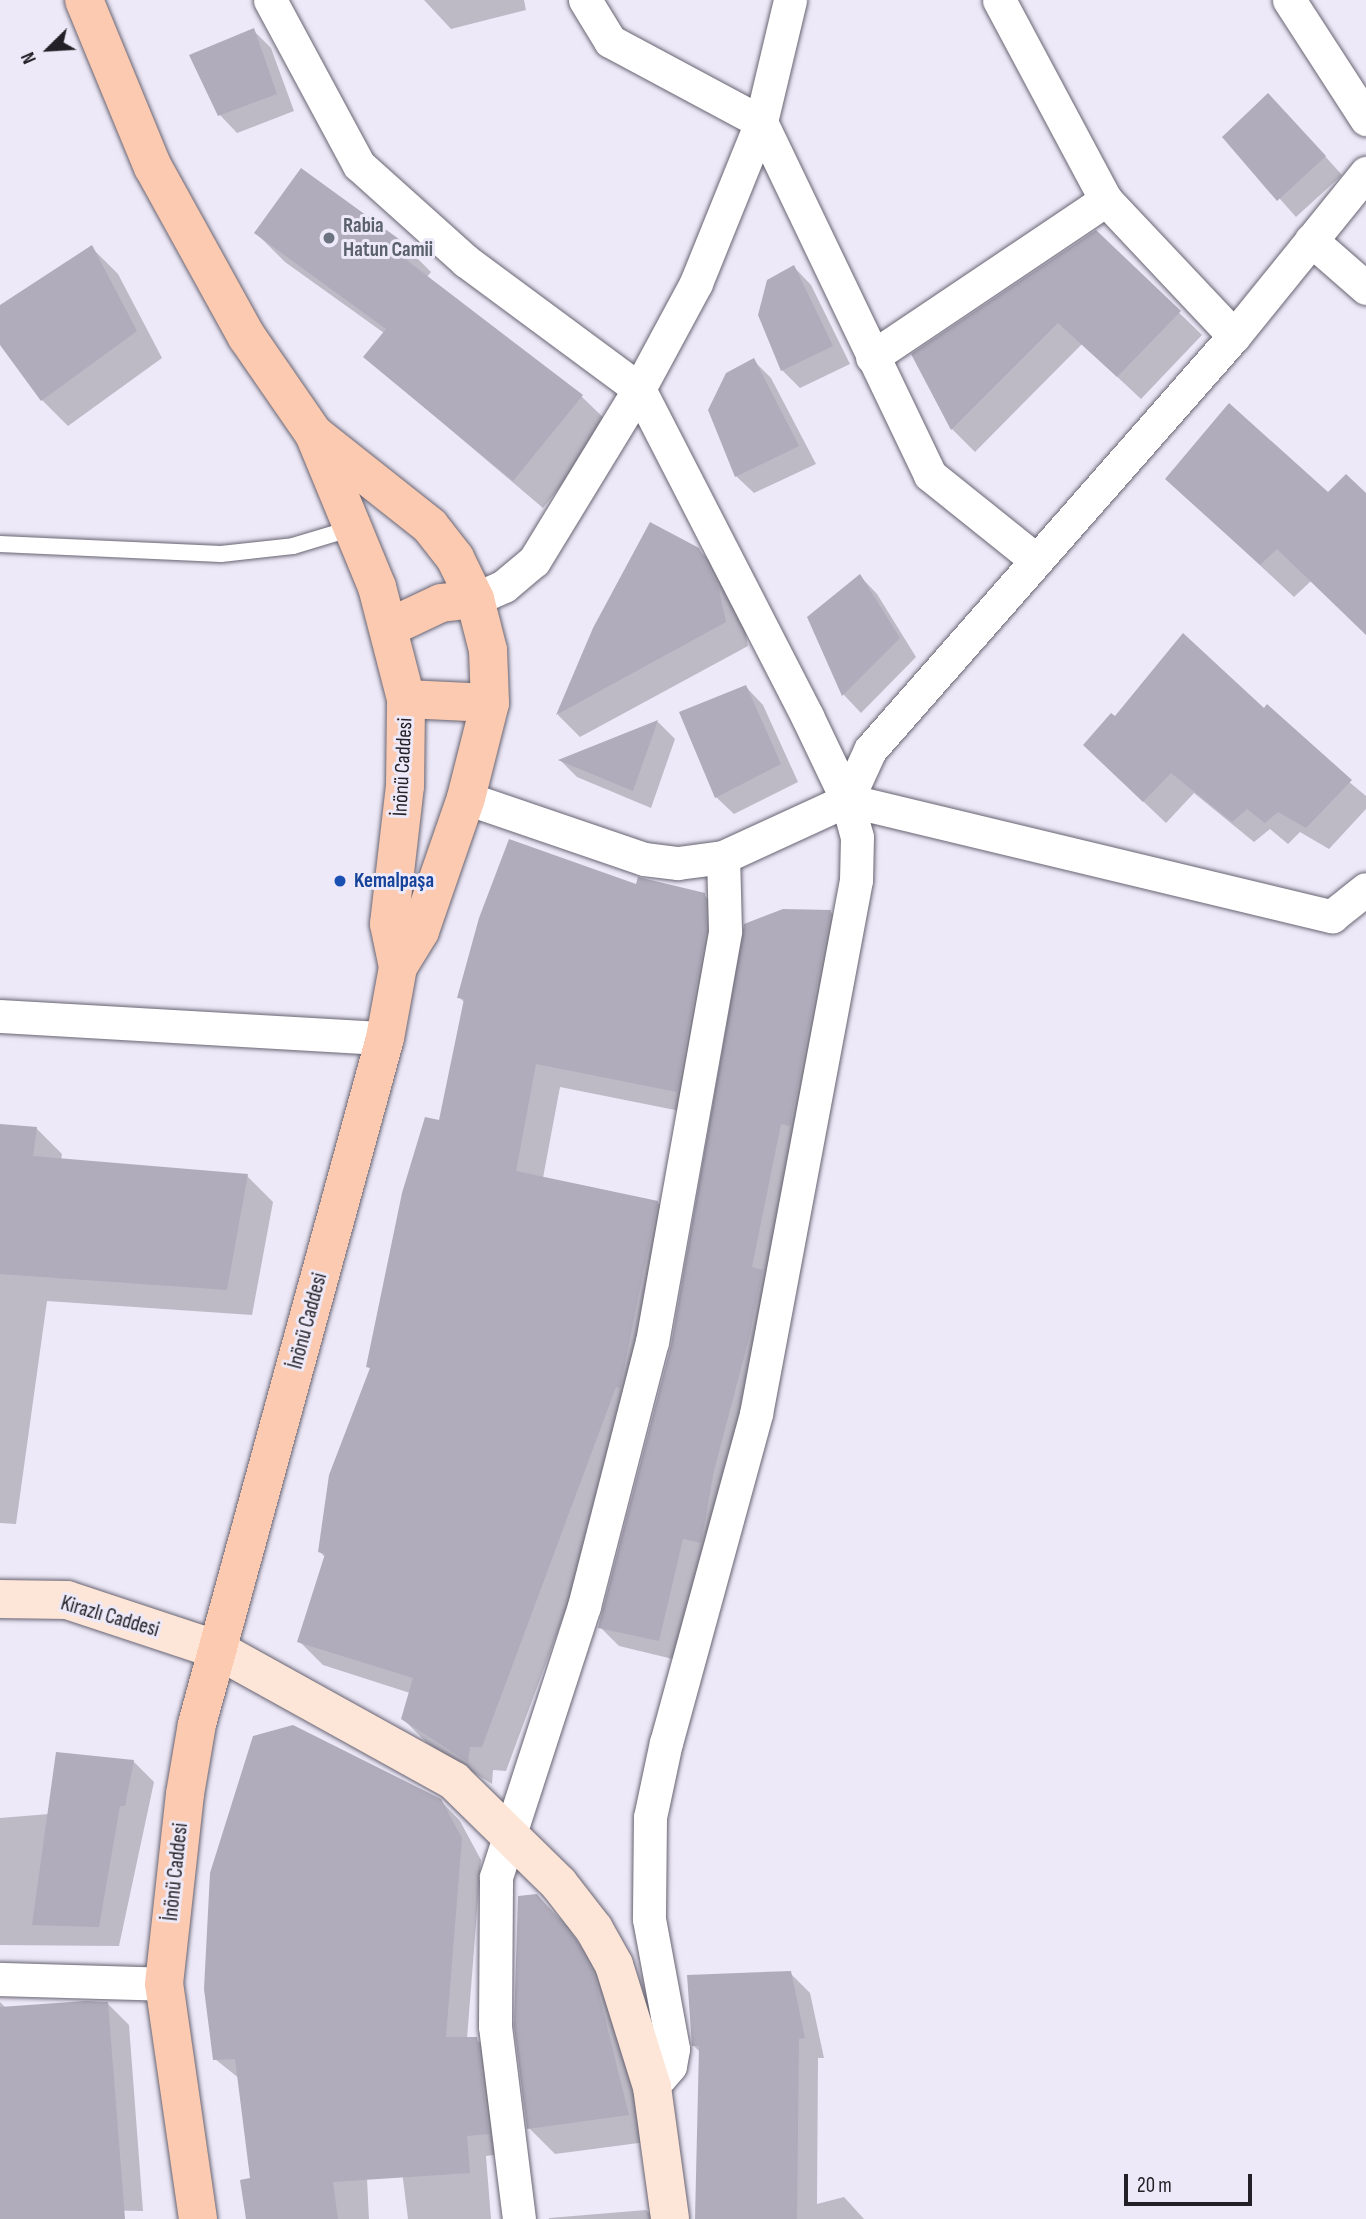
<!DOCTYPE html>
<meta charset="utf-8">
<style>
body{margin:0}
#map{position:relative;width:1366px;height:2219px;overflow:hidden;background:#ede9f8;font-family:"Sofia Sans Condensed",sans-serif}
div>[style]{position:absolute}
[style*='--x']{left:calc(var(--x)*1px);top:calc(var(--y)*1px);width:calc(var(--w)*1px);rotate:calc(var(--a)*1deg)}
.shadow>*{inset:0;background:#0003}
.building>*{inset:0;background:#b0acbb}
.roads{filter:drop-shadow(0 0 2px #686472) drop-shadow(0 0 2px #686472)}
.lane>*{height:16px;margin:-8px;padding:0 8px;transform-origin:8px;border-radius:8px;background:#fff}
.street>*{height:33px;margin:-16.5px;padding:0 16.5px;transform-origin:16.5px;border-radius:16.5px;background:#fff}
.secondary>*{height:38px;margin:-19px;padding:0 19px;transform-origin:19px;border-radius:19px;background:#fde5d7}
.primary>*{height:38px;margin:-19px;padding:0 19px;transform-origin:19px;border-radius:19px;background:#fbcab0}
.dots>*{width:19px;height:19px;translate:-50% -50%;box-sizing:border-box;border:4px solid #ede9f8;border-radius:50%}
span{translate:-50% -50%;white-space:nowrap;text-align:center;line-height:1.15;-webkit-text-stroke:6px #ede9f8;paint-order:stroke}
.worship-label{font-size:21px;color:#5b616d;font-weight:700}
.left{translate:0 -50%;text-align:left}
.street-label{font-size:21px;color:#232127}
.transit-label{font-size:21px;color:#164399;font-weight:700}
.north{position:absolute;left:14px;top:14px;width:70px;height:70px;-webkit-text-stroke:5px #ede9f8;paint-order:stroke;rotate:246deg;font-size:19px;font-weight:700;line-height:28px;text-align:center;color:#232127}
.north::after{content:'';display:block;margin:auto;width:24px;height:32px;background:#232127;clip-path:polygon(50% 0,100% 100%,50% 72%,0 100%)}
.scale{position:absolute;left:1124px;top:2174px;width:128px;height:32px;box-sizing:border-box;border:4px solid #232127;border-top:0;padding-left:9px;font-size:21px;line-height:24px;white-space:nowrap;color:#232127;-webkit-text-stroke:5px #ede9f8;paint-order:stroke}
</style>
<div id="map">
<div class="shadow">
<i style="clip-path:polygon(424px 0,524px 0,526px 10px,451px 29px)"></i>
<i style="clip-path:polygon(253px 30px,271px 48px,294px 111px,237px 133px,220px 115px)"></i>
<i style="clip-path:polygon(1286px 113px,1342px 175px,1296px 217px,1225px 137px)"></i>
<i style="clip-path:polygon(301px 170px,402px 243px,431px 272px,426px 278px,581px 396px,610px 424px,543px 508px,365px 357px,384px 333px,285px 262px,256px 233px)"></i>
<i style="clip-path:polygon(1096px 232px,1202px 335px,1141px 399px,1082px 344px,975px 452px,952px 429px,913px 355px)"></i>
<i style="clip-path:polygon(92px 248px,118px 274px,162px 358px,68px 426px,42px 400px,0 342px,0 307px)"></i>
<i style="clip-path:polygon(794px 267px,811px 285px,850px 364px,800px 388px,782px 370px)"></i>
<i style="clip-path:polygon(753px 360px,771px 378px,816px 464px,754px 493px,736px 476px)"></i>
<i style="clip-path:polygon(1168px 479px,1366px 496px,1366px 634px,1311px 581px,1294px 597px)"></i>
<i style="clip-path:polygon(698px 549px,722px 573px,741px 610px,748px 646px,580px 737px,558px 715px,594px 629px)"></i>
<i style="clip-path:polygon(860px 576px,877px 594px,916px 657px,861px 713px,844px 695px,809px 618px)"></i>
<i style="clip-path:polygon(746px 687px,763px 705px,798px 782px,734px 814px,716px 797px)"></i>
<i style="clip-path:polygon(1264px 711px,1366px 796px,1366px 809px,1329px 849px,1300px 832px,1288px 844px,1270px 829px,1254px 842px,1194px 793px,1166px 823px,1107px 767px,1115px 719px)"></i>
<i style="clip-path:polygon(658px 722px,675px 739px,651px 808px,577px 777px,561px 761px)"></i>
<i style="clip-path:polygon(637px 887px,704px 895px,728px 919px,700px 1115px,560px 1087px,543px 1178px,657px 1202px,681px 1226px,640px 1410px,506px 1771px,493px 1770px,492px 1784px,427px 1743px,403px 1719px,410px 1693px,323px 1665px,299px 1641px,326px 1558px,320px 1552px,371px 1370px,368px 1366px,440px 1123px,465px 1003px,459px 997px)"></i>
<i style="clip-path:polygon(830px 911px,849px 930px,781px 1291px,677px 1660px,619px 1646px,600px 1627px)"></i>
<i style="clip-path:polygon(0 1126px,36px 1128px,62px 1154px,61px 1160px,247px 1176px,273px 1202px,252px 1315px,47px 1301px,16px 1524px,0 1523px)"></i>
<i style="clip-path:polygon(57px 1754px,134px 1762px,154px 1782px,119px 1946px,0 1945px,0 1818px,49px 1814px)"></i>
<i style="clip-path:polygon(440px 1800px,460px 1821px,481px 1860px,467px 2039px,476px 2039px,496px 2059px,508px 2153px,486px 2156px,491px 2219px,408px 2219px,400px 2155px,366px 2158px,369px 2219px,247px 2219px,252px 2180px,240px 2079px,215px 2059px)"></i>
<i style="clip-path:polygon(537px 1895px,568px 1927px,619px 2002px,654px 2141px,555px 2154px,529px 2128px)"></i>
<i style="clip-path:polygon(790px 1973px,810px 1993px,824px 2058px,818px 2058px,817px 2204px,844px 2197px,864px 2219px,697px 2219px,701px 2053px,694px 2046px)"></i>
<i style="clip-path:polygon(0 2002px,6px 2008px,107px 2003px,129px 2025px,143px 2211px,86px 2210px,86px 2219px,0 2219px)"></i>
<i style="clip-path:polygon(646px 2210px,655px 2219px,549px 2219px,549px 2218px)"></i>
</div>
<div class="building">
<i style="clip-path:polygon(254px 28px,277px 94px,218px 116px,189px 55px)"></i>
<i style="clip-path:polygon(1268px 93px,1326px 156px,1277px 201px,1222px 137px)"></i>
<i style="clip-path:polygon(301px 168px,403px 242px,396px 252px,583px 395px,513px 481px,363px 357px,386px 329px,254px 233px)"></i>
<i style="clip-path:polygon(1096px 230px,1181px 311px,1117px 377px,1058px 323px,951px 430px,911px 354px)"></i>
<i style="clip-path:polygon(92px 245px,137px 331px,41px 401px,0 345px,0 305px)"></i>
<i style="clip-path:polygon(794px 265px,833px 346px,781px 371px,758px 315px,767px 280px)"></i>
<i style="clip-path:polygon(754px 358px,799px 446px,735px 477px,708px 410px,726px 373px)"></i>
<i style="clip-path:polygon(1229px 403px,1328px 492px,1346px 474px,1366px 493px,1366px 635px,1277px 549px,1260px 565px,1165px 479px)"></i>
<i style="clip-path:polygon(650px 522px,699px 548px,718px 586px,726px 622px,556px 715px,593px 628px)"></i>
<i style="clip-path:polygon(860px 574px,900px 638px,842px 696px,807px 617px)"></i>
<i style="clip-path:polygon(1183px 633px,1264px 708px,1267px 704px,1352px 780px,1306px 828px,1278px 812px,1265px 823px,1247px 809px,1232px 822px,1171px 773px,1143px 802px,1083px 745px,1111px 713px,1115px 716px)"></i>
<i style="clip-path:polygon(746px 685px,781px 764px,715px 798px,679px 712px)"></i>
<i style="clip-path:polygon(658px 720px,633px 791px,558px 760px)"></i>
<i style="clip-path:polygon(509px 839px,636px 884px,638px 877px,705px 893px,706px 930px,677px 1092px,536px 1064px,516px 1171px,658px 1201px,620px 1388px,616px 1387px,482px 1747px,470px 1747px,468px 1762px,401px 1719px,413px 1678px,297px 1642px,325px 1554px,318px 1552px,329px 1475px,370px 1368px,366px 1367px,402px 1193px,425px 1117px,439px 1120px,464px 999px,457px 998px,479px 918px)"></i>
<i style="clip-path:polygon(783px 909px,831px 910px,790px 1126px,781px 1124px,752px 1267px,763px 1270px,749px 1338px,714px 1471px,701px 1543px,683px 1539px,659px 1641px,598px 1628px,599px 1624px,671px 1345px,744px 924px)"></i>
<i style="clip-path:polygon(0 1124px,37px 1127px,33px 1156px,248px 1174px,227px 1290px,0 1274px)"></i>
<i style="clip-path:polygon(293px 1725px,441px 1799px,462px 1838px,446px 2037px,477px 2037px,489px 2134px,467px 2136px,470px 2173px,333px 2182px,338px 2219px,246px 2219px,240px 2180px,250px 2178px,235px 2059px,213px 2060px,204px 1989px,210px 1873px,253px 1736px)"></i>
<i style="clip-path:polygon(56px 1752px,134px 1760px,125px 1806px,120px 1806px,99px 1927px,32px 1925px)"></i>
<i style="clip-path:polygon(537px 1894px,576px 1941px,594px 1974px,629px 2115px,527px 2129px,514px 2026px,518px 1896px)"></i>
<i style="clip-path:polygon(791px 1971px,805px 2038px,799px 2039px,797px 2219px,695px 2219px,699px 2046px,692px 2046px,687px 1975px)"></i>
<i style="clip-path:polygon(85px 2001px,108px 2002px,125px 2219px,0 2219px,0 2007px)"></i>
</div>
<div class="roads">
<div class="lane">
<i style="--x:0;--y:544;--w:221;--a:2.6"></i>
<i style="--x:221;--y:554;--w:72;--a:-6.3"></i>
<i style="--x:293;--y:546;--w:63;--a:-16.7"></i>
</div>
<div class="street">
<i style="--x:270;--y:0;--w:187;--a:61.7"></i>
<i style="--x:359;--y:165;--w:144;--a:41.9"></i>
<i style="--x:466;--y:261;--w:215;--a:36.5"></i>
<i style="--x:639;--y:389;--w:368;--a:62.8"></i>
<i style="--x:807;--y:716;--w:93;--a:64.5"></i>
<i style="--x:847;--y:800;--w:38;--a:75"></i>
<i style="--x:857;--y:837;--w:43;--a:91.3"></i>
<i style="--x:856;--y:880;--w:543;--a:100.61"></i>
<i style="--x:756;--y:1414;--w:340;--a:105.3"></i>
<i style="--x:666;--y:1742;--w:77;--a:102"></i>
<i style="--x:650;--y:1817;--w:102;--a:90.6"></i>
<i style="--x:649;--y:1919;--w:132;--a:79.5"></i>
<i style="--x:673;--y:2049;--w:17;--a:100"></i>
<i style="--x:670;--y:2066;--w:28;--a:131"></i>
<i style="--x:585;--y:0;--w:48;--a:58.6"></i>
<i style="--x:610;--y:41;--w:171;--a:28.2"></i>
<i style="--x:761;--y:122;--w:391;--a:64.4"></i>
<i style="--x:930;--y:475;--w:134;--a:38.7"></i>
<i style="--x:999;--y:0;--w:227;--a:61.9"></i>
<i style="--x:1106;--y:200;--w:187;--a:46.7"></i>
<i style="--x:1289;--y:0;--w:142;--a:57.1"></i>
<i style="--x:1311;--y:240;--w:73;--a:41.1"></i>
<i style="--x:872;--y:357;--w:282;--a:-33.9"></i>
<i style="--x:475;--y:599;--w:32;--a:-24"></i>
<i style="--x:504;--y:586;--w:39;--a:-40"></i>
<i style="--x:534;--y:561;--w:202;--a:-58.6"></i>
<i style="--x:639;--y:389;--w:120;--a:-61.7"></i>
<i style="--x:696;--y:283;--w:174;--a:-68"></i>
<i style="--x:761;--y:122;--w:125;--a:-76.6"></i>
<i style="--x:466;--y:798;--w:188;--a:18.9"></i>
<i style="--x:644;--y:859;--w:34;--a:7"></i>
<i style="--x:678;--y:863;--w:45;--a:-7.6"></i>
<i style="--x:723;--y:857;--w:136;--a:-24.7"></i>
<i style="--x:847;--y:800;--w:499;--a:13.5"></i>
<i style="--x:1332;--y:916;--w:43;--a:-38.5"></i>
<i style="--x:847;--y:800;--w:55;--a:-65.3"></i>
<i style="--x:870;--y:750;--w:551;--a:-48.68"></i>
<i style="--x:1234;--y:336;--w:210;--a:-51"></i>
<i style="--x:0;--y:1016;--w:386;--a:3.3"></i>
<i style="--x:0;--y:1979;--w:164;--a:1.7"></i>
<i style="--x:519;--y:2219;--w:194;--a:-97.1"></i>
<i style="--x:495;--y:2026;--w:149;--a:-89.6"></i>
<i style="--x:496;--y:1877;--w:285;--a:-72"></i>
<i style="--x:584;--y:1606;--w:273;--a:-75.6"></i>
<i style="--x:652;--y:1342;--w:417;--a:-79.9"></i>
<i style="--x:725;--y:931;--w:74;--a:-91.5"></i>
</div>
<div class="secondary">
<i style="--x:0;--y:1599;--w:67;--a:0.9"></i>
<i style="--x:67;--y:1600;--w:159;--a:18.3"></i>
<i style="--x:218;--y:1650;--w:270;--a:29"></i>
<i style="--x:454;--y:1781;--w:147;--a:44.4"></i>
<i style="--x:559;--y:1884;--w:57;--a:52.1"></i>
<i style="--x:594;--y:1929;--w:41;--a:60.9"></i>
<i style="--x:614;--y:1965;--w:128;--a:72.7"></i>
<i style="--x:652;--y:2087;--w:133;--a:82.2"></i>
</div>
<div class="primary">
<i style="--x:84;--y:0;--w:181;--a:67.6"></i>
<i style="--x:153;--y:167;--w:194;--a:61.1"></i>
<i style="--x:247;--y:337;--w:118;--a:55.4"></i>
<i style="--x:314;--y:434;--w:148;--a:38.4"></i>
<i style="--x:430;--y:526;--w:41;--a:52"></i>
<i style="--x:455;--y:558;--w:46;--a:64"></i>
<i style="--x:475;--y:599;--w:53;--a:75.7"></i>
<i style="--x:488;--y:650;--w:53;--a:87.8"></i>
<i style="--x:490;--y:703;--w:98;--a:104.2"></i>
<i style="--x:466;--y:798;--w:141;--a:109.1"></i>
<i style="--x:420;--y:931;--w:42;--a:121.4"></i>
<i style="--x:390;--y:627;--w:56;--a:-25.2"></i>
<i style="--x:441;--y:603;--w:34;--a:-7"></i>
<i style="--x:406;--y:699;--w:84;--a:2.7"></i>
<i style="--x:198;--y:2219;--w:237;--a:-98.2"></i>
<i style="--x:164;--y:1984;--w:191;--a:-83.7"></i>
<i style="--x:185;--y:1794;--w:71;--a:-80.3"></i>
<i style="--x:197;--y:1724;--w:711;--a:-74.67"></i>
<i style="--x:385;--y:1038;--w:72;--a:-79.6"></i>
<i style="--x:398;--y:967;--w:44;--a:-101.8"></i>
<i style="--x:389;--y:924;--w:139;--a:-83.4"></i>
<i style="--x:405;--y:786;--w:87;--a:-89.3"></i>
<i style="--x:406;--y:699;--w:116;--a:-104.5"></i>
<i style="--x:377;--y:587;--w:165;--a:-112.4"></i>
</div>
</div>
<div class="dots">
<i style="left:329px;top:238px;background:#6b7280"></i>
<i style="left:340px;top:881px;background:#1a4fb4"></i>
</div>
<div class="worship-label">
<span class="left" style="left:343px;top:238px">Rabia<br>Hatun Camii</span>
</div>
<div class="street-label">
<span style="left:403px;top:767px;rotate:-87deg">İnönü Caddesi</span>
<span style="left:308px;top:1321px;rotate:-75deg">İnönü Caddesi</span>
<span style="left:110px;top:1617px;rotate:16deg">Kirazlı Caddesi</span>
<span style="left:176px;top:1872px;rotate:-84deg">İnönü Caddesi</span>
</div>
<div class="transit-label">
<span class="left" style="left:354px;top:881px">Kemalpaşa</span>
</div>
<div class="north">N</div>
<div class="scale">20 m</div>
</div>
